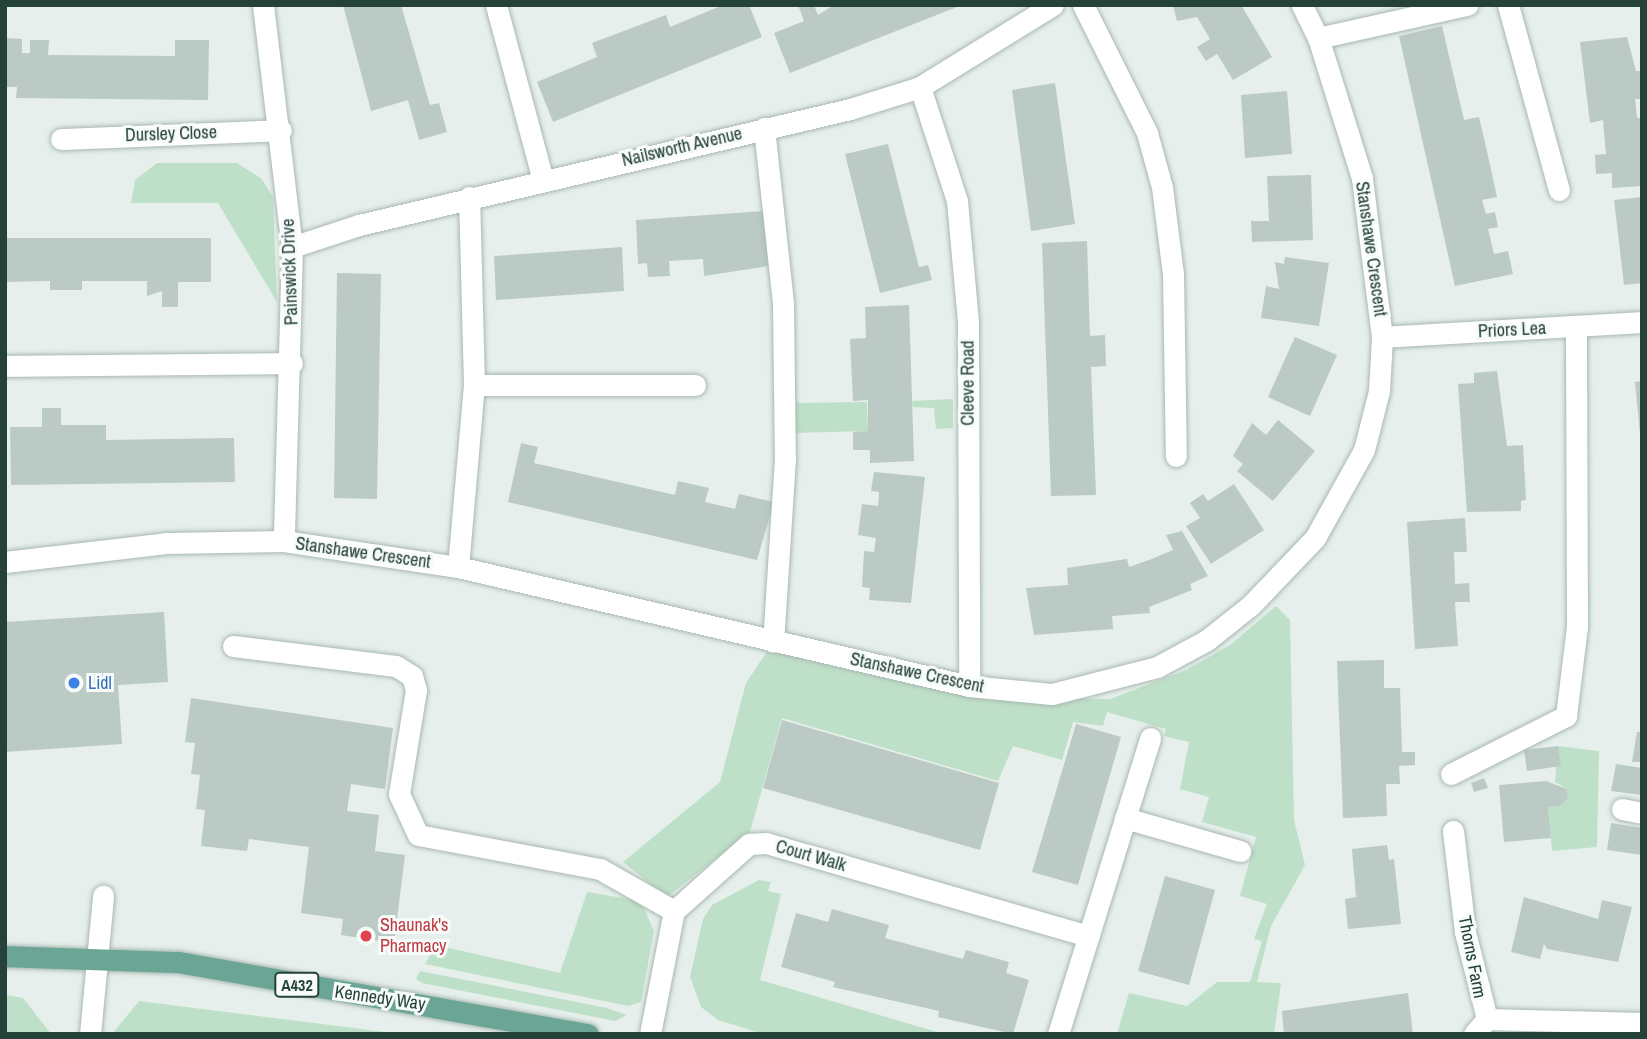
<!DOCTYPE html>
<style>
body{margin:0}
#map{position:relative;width:1647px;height:1039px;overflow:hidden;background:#e6efeb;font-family:"Archivo Narrow",sans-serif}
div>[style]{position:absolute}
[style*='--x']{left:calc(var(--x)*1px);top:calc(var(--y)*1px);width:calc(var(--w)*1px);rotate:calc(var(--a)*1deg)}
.green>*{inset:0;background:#bfe0c8}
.building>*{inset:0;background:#bbcac4}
.roads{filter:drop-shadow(0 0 2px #a8b8b2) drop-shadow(0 0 2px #a8b8b2)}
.minor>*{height:21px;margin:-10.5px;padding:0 10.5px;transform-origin:10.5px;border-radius:10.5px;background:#fff}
.major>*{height:21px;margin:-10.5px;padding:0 10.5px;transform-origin:10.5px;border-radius:10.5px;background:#6aa596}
.dots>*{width:19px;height:19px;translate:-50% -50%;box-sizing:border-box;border:4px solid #f7fbf9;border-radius:50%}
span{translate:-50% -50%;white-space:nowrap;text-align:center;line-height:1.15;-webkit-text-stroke:6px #f7fbf9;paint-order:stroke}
.shield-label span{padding:2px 5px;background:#f7fbf9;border:2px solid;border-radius:5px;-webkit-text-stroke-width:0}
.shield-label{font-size:16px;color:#24423a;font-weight:700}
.street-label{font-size:18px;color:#24423a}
.shop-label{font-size:18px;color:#366cbe}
.left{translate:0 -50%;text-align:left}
.health-label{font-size:18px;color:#be3a42}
.frame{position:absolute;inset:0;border:7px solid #24423a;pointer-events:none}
</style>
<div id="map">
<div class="green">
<i style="clip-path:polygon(157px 163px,237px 163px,261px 178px,273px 197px,277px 302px,218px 203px,131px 203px,135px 180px)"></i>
<i style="clip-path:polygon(953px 399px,953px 428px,936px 429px,934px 408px,913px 407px,912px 401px)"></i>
<i style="clip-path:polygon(867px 402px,868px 431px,793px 433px,793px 403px)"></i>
<i style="clip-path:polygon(1276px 606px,1290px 620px,1294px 820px,1305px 865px,1271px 926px,1257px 982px,1281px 983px,1274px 1034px,1117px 1034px,1129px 993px,1187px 1006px,1217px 982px,1250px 982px,1262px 941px,1254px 939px,1267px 904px,1240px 896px,1256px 837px,1202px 822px,1209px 797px,1180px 789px,1189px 742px,1164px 736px,1166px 729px,1107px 712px,1103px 726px,1073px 722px,1062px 760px,1013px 746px,998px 781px,782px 718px,750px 832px,667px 897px,623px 862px,720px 782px,746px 683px,772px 644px,1032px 698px,1110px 699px,1186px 670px,1230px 645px)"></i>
<i style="clip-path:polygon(1558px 746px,1599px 751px,1597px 847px,1552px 851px,1548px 807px,1568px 798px,1567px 789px,1555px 782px)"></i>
<i style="clip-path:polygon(759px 880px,771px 882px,768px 891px,781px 894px,760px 980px,944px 1034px,763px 1034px,718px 1020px,701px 1007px,690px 977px,703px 919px,712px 905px)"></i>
<i style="clip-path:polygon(587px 892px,641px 901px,654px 931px,641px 1002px,628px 1006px,425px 964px,436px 945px,560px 973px)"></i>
<i style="clip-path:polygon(420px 971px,607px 1008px,627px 1015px,615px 1021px,422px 983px,416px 979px)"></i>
<i style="clip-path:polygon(5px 995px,23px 998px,51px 1034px,5px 1034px)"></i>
<i style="clip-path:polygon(139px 1001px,401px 1034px,112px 1034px)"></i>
</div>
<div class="building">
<i style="clip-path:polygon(343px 5px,401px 5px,430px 105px,439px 103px,447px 132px,419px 140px,408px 100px,371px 111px)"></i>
<i style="clip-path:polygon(723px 5px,749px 5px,762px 37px,553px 122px,537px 82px,597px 57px,592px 43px,666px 15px,670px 27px)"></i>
<i style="clip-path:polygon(798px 5px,814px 5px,818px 15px,834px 5px,962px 5px,790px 73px,774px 33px,804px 21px)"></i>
<i style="clip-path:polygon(1173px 5px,1241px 5px,1272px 57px,1233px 80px,1217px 54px,1206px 61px,1197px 47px,1210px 39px,1197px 17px,1177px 21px)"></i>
<i style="clip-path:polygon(1442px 26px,1464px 120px,1479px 117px,1486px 147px,1497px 197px,1482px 200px,1486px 214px,1495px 212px,1498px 227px,1488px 229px,1494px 254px,1508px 251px,1513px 274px,1455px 286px,1399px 36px)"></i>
<i style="clip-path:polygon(1627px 37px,1636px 71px,1642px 71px,1642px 99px,1635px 99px,1637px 118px,1642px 118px,1642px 186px,1612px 188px,1612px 173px,1596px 174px,1595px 155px,1606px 154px,1603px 120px,1590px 123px,1580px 42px)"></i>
<i style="clip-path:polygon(5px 38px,22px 39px,22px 53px,30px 53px,30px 40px,49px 40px,48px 55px,175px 56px,175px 40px,209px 40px,208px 100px,16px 98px,17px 87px,5px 87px)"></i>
<i style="clip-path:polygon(1055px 83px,1075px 224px,1031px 231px,1012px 90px)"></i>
<i style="clip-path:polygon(1287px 91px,1292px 154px,1245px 158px,1241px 95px)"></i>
<i style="clip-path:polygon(888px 144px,919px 267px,928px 265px,932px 280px,880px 293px,845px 154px)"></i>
<i style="clip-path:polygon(1311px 175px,1313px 240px,1252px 242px,1251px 221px,1269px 221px,1267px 176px)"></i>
<i style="clip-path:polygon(1642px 197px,1642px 283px,1624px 285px,1614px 200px)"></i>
<i style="clip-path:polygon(764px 211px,768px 266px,704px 276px,703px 259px,669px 261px,670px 276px,648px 277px,647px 263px,638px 264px,636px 220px)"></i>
<i style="clip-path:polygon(5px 238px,211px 238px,211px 282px,178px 282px,178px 307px,162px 307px,162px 291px,147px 296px,147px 281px,82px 281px,82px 290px,50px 290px,50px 281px,5px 282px)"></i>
<i style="clip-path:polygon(1087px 241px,1090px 336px,1105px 335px,1106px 366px,1091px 367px,1096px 495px,1051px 496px,1042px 243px)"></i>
<i style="clip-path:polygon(622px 247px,624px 291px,496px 300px,494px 256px)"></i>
<i style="clip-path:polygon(1285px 257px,1329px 263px,1319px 326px,1261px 318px,1266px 286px,1279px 289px,1275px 262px,1284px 264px)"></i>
<i style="clip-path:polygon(337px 273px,381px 274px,377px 499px,334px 498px)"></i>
<i style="clip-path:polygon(909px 305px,914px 461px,870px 463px,870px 450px,853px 450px,853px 432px,868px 431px,868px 400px,853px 401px,850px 339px,866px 338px,865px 307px)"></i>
<i style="clip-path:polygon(1295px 337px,1337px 355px,1310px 416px,1268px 397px)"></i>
<i style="clip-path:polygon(1497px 371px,1507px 446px,1523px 445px,1526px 500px,1521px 501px,1521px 511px,1467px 512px,1458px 384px,1474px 383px,1474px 373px)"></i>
<i style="clip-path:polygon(1642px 381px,1642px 434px,1640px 434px,1635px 382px)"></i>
<i style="clip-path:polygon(42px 408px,61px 408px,61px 425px,106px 425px,106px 440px,234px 438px,235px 482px,11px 485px,10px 427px,42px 427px)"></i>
<i style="clip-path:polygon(1278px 420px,1315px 451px,1273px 501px,1237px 471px,1243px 464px,1233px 456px,1252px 423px,1266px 435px)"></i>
<i style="clip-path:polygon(521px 443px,538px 447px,534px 463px,675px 495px,678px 481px,709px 488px,705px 502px,735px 509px,739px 494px,774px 502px,757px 560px,508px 502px)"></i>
<i style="clip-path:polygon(874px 472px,925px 477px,911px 603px,869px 600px,870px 588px,862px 587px,864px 551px,874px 552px,876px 538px,858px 535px,862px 504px,878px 506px,879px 492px,871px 491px)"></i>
<i style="clip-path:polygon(1234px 484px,1264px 530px,1211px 564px,1186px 526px,1200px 518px,1190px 503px,1203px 494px,1208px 501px)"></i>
<i style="clip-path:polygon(1465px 518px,1467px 552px,1454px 552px,1455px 584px,1469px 583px,1470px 602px,1455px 602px,1458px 646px,1415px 649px,1407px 522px)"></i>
<i style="clip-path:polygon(1182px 531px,1208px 576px,1190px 584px,1192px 590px,1149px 607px,1150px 613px,1112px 616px,1113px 629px,1034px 635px,1026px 588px,1068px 585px,1067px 568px,1127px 559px,1129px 567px,1149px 560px,1173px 550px,1166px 535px)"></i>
<i style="clip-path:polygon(164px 612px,168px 682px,118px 685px,122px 744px,5px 752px,5px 622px)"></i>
<i style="clip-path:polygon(1384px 660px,1384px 688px,1400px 688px,1402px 752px,1415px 752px,1415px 765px,1399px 766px,1400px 784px,1386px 784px,1387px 816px,1343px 818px,1337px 661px)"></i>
<i style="clip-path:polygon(191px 698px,393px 728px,385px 789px,351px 784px,347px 811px,379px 815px,375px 851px,405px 855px,394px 943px,341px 935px,343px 919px,301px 913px,309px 847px,249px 839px,247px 851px,201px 846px,205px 810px,196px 809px,200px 775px,191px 774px,195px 743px,185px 742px)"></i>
<i style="clip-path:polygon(782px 720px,999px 783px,980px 850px,763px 788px)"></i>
<i style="clip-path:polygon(1076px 724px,1121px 737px,1078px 885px,1032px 872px)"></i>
<i style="clip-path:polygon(1637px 732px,1642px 732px,1642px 762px,1632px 762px)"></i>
<i style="clip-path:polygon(1558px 746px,1561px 766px,1527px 771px,1524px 750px)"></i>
<i style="clip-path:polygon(1616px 764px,1642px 768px,1642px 795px,1611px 791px)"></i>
<i style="clip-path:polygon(1484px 778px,1488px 788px,1474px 792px,1471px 783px)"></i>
<i style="clip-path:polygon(1546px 781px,1567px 789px,1568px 798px,1560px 806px,1548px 807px,1551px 838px,1504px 842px,1499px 785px)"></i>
<i style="clip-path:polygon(1611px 823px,1642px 828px,1642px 855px,1607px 850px)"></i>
<i style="clip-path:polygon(1387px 845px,1389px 860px,1394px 859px,1401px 924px,1348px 929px,1345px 899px,1356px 897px,1352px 849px)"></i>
<i style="clip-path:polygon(1165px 876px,1215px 890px,1189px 985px,1138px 971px)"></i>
<i style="clip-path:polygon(1524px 897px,1598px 919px,1602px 900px,1632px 907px,1618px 962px,1547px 949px,1544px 944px,1540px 959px,1511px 952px)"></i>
<i style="clip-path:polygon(832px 909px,889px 925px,885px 938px,963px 959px,966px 950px,1009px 962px,1006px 973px,1029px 980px,1013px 1034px,938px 1017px,939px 1011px,833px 987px,835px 982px,781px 967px,796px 913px,828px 922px)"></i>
<i style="clip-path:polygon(1408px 993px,1413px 1034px,1284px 1034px,1282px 1011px)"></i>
</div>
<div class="roads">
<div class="minor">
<i style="--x:263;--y:5;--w:244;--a:83.2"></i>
<i style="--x:292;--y:247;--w:294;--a:91.6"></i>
<i style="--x:496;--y:5;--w:181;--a:75"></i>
<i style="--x:1083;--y:5;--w:143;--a:63.4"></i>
<i style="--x:1147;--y:133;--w:56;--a:74.5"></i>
<i style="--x:1162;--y:187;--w:88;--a:82.8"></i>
<i style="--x:1173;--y:274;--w:182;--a:89.1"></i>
<i style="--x:1508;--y:5;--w:192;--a:74.6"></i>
<i style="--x:1318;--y:38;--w:153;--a:-12.5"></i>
<i style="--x:920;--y:87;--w:120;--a:72"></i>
<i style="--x:957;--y:201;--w:122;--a:84.8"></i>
<i style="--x:968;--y:323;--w:363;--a:89.8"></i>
<i style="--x:764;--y:128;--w:177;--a:83.8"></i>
<i style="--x:783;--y:304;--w:154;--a:89.3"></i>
<i style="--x:785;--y:458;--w:184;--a:93.7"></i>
<i style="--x:61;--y:139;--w:220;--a:-2.3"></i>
<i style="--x:292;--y:247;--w:71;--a:-18.2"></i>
<i style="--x:359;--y:225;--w:505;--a:-13.29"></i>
<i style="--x:850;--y:109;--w:73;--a:-17.4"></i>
<i style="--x:920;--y:87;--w:156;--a:-31.7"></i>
<i style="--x:1382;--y:337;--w:260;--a:-3.3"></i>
<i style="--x:5;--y:366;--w:287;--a:-0.6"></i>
<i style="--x:474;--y:385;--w:221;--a:0"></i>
<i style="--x:5;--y:562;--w:162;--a:-6.7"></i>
<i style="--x:166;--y:543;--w:118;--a:-1"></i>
<i style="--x:284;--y:541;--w:176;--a:8.5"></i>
<i style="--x:458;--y:567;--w:525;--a:13.11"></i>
<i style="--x:969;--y:686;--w:83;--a:5.5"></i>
<i style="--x:1052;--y:694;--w:108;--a:-14.4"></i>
<i style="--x:1157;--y:667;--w:57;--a:-28.4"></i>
<i style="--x:1207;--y:640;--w:56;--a:-38.5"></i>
<i style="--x:1251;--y:605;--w:93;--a:-46.3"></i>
<i style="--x:1315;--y:538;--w:101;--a:-60.9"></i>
<i style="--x:1364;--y:450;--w:61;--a:-75.7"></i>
<i style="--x:1379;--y:391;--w:54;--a:-86.8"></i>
<i style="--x:1382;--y:337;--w:160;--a:-97.2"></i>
<i style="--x:1362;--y:178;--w:147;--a:-107.4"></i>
<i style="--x:1318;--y:38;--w:37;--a:-116"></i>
<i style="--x:458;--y:567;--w:183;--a:-85"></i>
<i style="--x:474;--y:385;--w:188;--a:-91.5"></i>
<i style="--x:233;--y:646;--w:164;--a:7"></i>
<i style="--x:396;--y:666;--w:19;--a:32"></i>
<i style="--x:412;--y:676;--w:15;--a:74"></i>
<i style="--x:416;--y:690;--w:105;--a:99.3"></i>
<i style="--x:399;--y:794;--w:45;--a:65.1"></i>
<i style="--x:418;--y:835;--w:185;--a:10.6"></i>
<i style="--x:600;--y:869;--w:85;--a:29.6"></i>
<i style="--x:1451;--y:774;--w:129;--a:-26.8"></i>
<i style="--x:1566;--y:716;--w:91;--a:-83"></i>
<i style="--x:1577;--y:626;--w:300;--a:-90.2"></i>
<i style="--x:1622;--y:809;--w:20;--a:11"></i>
<i style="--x:1125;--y:818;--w:120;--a:16"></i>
<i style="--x:1453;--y:831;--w:102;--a:83.2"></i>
<i style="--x:1465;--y:932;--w:90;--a:75.8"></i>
<i style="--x:90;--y:1034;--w:139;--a:-84.6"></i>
<i style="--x:650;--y:1034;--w:125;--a:-79"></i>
<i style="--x:674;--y:911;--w:101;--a:-41.8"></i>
<i style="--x:749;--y:844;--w:17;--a:-3"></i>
<i style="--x:766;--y:843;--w:336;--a:16.1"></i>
<i style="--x:1058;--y:1034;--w:310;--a:-72.7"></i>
<i style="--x:1474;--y:1034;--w:20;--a:-49"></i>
<i style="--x:1487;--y:1019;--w:155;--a:1.5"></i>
</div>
<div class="major">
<i style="--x:5;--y:956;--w:173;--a:2"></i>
<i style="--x:178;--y:962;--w:416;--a:10"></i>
</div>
</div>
<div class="dots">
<i style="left:74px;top:683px;background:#3f7fe0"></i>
<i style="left:366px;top:936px;background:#e0444e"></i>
</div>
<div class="shield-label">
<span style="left:297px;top:985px">A432</span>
</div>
<div class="street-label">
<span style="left:171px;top:134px;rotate:-2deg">Dursley Close</span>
<span style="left:682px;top:147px;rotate:-13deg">Nailsworth Avenue</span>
<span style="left:1371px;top:249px;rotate:82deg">Stanshawe Crescent</span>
<span style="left:290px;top:272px;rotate:-92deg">Painswick Drive</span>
<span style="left:1512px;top:330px;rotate:-3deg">Priors Lea</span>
<span style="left:968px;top:383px;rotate:-90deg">Cleeve Road</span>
<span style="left:363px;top:553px;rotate:8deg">Stanshawe Crescent</span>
<span style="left:917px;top:673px;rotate:12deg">Stanshawe Crescent</span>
<span style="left:811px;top:856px;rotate:16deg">Court Walk</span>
<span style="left:1472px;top:957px;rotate:79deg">Thorns Farm</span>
<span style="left:380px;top:998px;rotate:8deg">Kennedy Way</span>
</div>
<div class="shop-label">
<span class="left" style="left:88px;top:683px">Lidl</span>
</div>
<div class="health-label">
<span class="left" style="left:380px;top:936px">Shaunak's<br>Pharmacy</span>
</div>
<div class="frame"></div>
</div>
